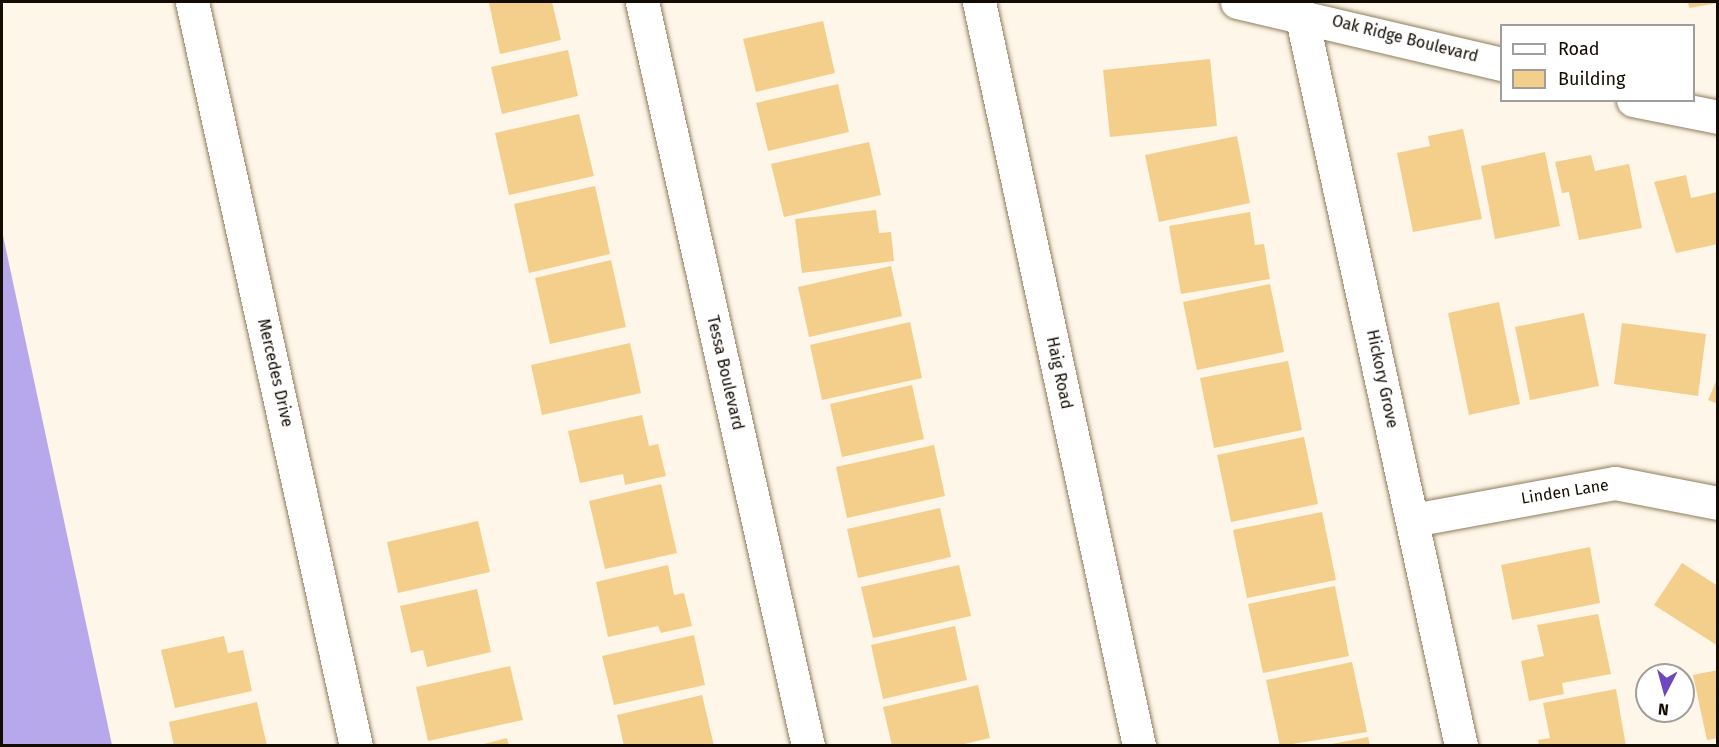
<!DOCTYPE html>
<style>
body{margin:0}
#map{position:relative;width:1719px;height:747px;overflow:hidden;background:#fef6e8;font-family:"Fira Sans",sans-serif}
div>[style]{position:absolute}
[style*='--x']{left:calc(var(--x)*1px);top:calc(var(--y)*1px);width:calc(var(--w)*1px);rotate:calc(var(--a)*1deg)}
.forest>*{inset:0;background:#b6a8eb}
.building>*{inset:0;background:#f4cf8b}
.roads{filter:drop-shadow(0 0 2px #8f7d5e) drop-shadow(0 0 2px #8f7d5e)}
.minor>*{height:33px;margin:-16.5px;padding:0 16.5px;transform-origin:16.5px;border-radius:16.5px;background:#fff}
span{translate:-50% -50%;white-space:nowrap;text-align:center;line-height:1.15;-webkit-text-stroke:5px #fff;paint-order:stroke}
.street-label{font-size:16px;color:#120c02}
.frame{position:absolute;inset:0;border:3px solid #120c02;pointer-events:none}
.legend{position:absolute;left:1500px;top:24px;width:195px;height:78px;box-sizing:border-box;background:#fff;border:2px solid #a09e9a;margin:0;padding:8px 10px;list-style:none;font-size:18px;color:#120c02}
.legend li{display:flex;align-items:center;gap:12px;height:30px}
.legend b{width:30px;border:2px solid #a09e9a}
.north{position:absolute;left:1635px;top:663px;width:60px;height:60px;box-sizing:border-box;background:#fff;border:2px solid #a09e9a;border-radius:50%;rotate:186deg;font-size:16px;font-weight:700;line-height:24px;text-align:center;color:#120c02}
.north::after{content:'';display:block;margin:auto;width:21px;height:27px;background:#6d47c0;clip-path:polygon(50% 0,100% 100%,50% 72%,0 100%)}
</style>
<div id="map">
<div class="forest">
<i style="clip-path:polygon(2px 231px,112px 745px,2px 745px)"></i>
</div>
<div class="building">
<i style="clip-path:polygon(552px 2px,561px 40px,500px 54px,489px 3px)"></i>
<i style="clip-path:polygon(1688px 2px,1718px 2px,1718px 3px,1689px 8px)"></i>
<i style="clip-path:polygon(823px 21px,835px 73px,756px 92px,743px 39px)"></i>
<i style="clip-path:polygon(568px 50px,578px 96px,502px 114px,491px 67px)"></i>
<i style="clip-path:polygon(1210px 59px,1217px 126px,1110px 137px,1103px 70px)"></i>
<i style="clip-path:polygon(838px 84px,849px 132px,768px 151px,756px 103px)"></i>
<i style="clip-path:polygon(579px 114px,594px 176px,509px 195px,495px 133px)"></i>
<i style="clip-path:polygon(1463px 129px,1482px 219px,1413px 232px,1397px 153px,1430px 146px,1428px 136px)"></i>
<i style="clip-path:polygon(1237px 136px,1250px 203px,1159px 222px,1145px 155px)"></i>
<i style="clip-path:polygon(869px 142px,881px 195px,784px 217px,771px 164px)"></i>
<i style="clip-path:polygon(1545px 152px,1560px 226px,1495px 239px,1481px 166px)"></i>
<i style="clip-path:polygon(1591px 155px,1595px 171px,1629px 164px,1642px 228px,1579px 240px,1569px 192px,1562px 193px,1555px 162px)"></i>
<i style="clip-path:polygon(1686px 175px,1691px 198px,1718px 192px,1718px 244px,1676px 253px,1654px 182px)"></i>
<i style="clip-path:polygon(595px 186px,610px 254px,529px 273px,514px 204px)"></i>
<i style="clip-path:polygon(876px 210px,879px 233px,891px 232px,894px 261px,802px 273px,795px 219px)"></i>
<i style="clip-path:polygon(1250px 212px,1255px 245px,1264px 244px,1270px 279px,1181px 294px,1169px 226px)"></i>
<i style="clip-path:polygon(611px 260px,626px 327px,550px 344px,535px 278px)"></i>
<i style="clip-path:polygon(891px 266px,902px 316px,809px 337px,798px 287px)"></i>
<i style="clip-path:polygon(1270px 284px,1284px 352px,1197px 370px,1183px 302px)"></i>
<i style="clip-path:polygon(1499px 302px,1520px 404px,1469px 415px,1448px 313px)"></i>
<i style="clip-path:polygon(1584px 313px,1599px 386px,1530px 400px,1515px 327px)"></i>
<i style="clip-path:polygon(910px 322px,922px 378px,822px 400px,810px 345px)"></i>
<i style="clip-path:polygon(1622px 323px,1706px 334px,1698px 396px,1614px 384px)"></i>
<i style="clip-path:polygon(630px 343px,641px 393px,542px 415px,531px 365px)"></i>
<i style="clip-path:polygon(1288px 361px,1302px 430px,1214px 448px,1200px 378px)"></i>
<i style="clip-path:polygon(1718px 377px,1718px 404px,1708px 400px)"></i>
<i style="clip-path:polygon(912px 385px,924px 439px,842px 457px,830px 404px)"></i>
<i style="clip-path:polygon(642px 415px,649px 446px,658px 444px,666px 476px,625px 485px,623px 474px,580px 483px,568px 431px)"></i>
<i style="clip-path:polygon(1304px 437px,1318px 504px,1231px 522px,1217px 455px)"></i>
<i style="clip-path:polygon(934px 445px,945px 496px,847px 518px,836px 467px)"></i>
<i style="clip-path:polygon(661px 484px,677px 553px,605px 569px,589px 501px)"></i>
<i style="clip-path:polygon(940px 508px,951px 557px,858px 578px,847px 529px)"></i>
<i style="clip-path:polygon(1322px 512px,1336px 580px,1247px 598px,1233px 530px)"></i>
<i style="clip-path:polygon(478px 521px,490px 572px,398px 593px,387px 542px)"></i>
<i style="clip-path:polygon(1590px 547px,1600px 603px,1512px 620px,1501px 565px)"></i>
<i style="clip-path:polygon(1682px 563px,1718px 586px,1718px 646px,1654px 605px)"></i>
<i style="clip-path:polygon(668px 565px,674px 595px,684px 593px,692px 626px,661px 633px,658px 626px,608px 637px,596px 582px)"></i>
<i style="clip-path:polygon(959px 565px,971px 616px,873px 638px,861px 587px)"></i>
<i style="clip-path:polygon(1335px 586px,1349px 656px,1263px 673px,1248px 604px)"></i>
<i style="clip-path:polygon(477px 589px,491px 652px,427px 667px,423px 650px,411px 653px,400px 606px)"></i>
<i style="clip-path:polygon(1598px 614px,1611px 674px,1562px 683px,1564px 694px,1529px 701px,1521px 661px,1544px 656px,1537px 625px)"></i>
<i style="clip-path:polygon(955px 626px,967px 680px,883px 699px,871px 645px)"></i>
<i style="clip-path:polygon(694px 635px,705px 685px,614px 705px,602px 656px)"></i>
<i style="clip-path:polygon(224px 636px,228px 653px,243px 650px,252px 691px,175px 708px,161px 650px)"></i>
<i style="clip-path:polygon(1352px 662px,1367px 732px,1280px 746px,1266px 680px)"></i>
<i style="clip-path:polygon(510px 666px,523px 720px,428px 741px,416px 687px)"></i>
<i style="clip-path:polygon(1718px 670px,1718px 738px,1707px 740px,1693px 675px)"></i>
<i style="clip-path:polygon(978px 685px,990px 738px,956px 746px,892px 746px,883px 707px)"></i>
<i style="clip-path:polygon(1616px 689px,1626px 746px,1539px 746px,1538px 740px,1550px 738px,1543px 703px)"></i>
<i style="clip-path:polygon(702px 695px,714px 746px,624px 746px,617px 715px)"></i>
<i style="clip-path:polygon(257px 702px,267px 746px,174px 746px,169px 722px)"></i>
<i style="clip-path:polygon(1368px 737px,1370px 746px,1332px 746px,1332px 744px)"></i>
<i style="clip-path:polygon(507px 738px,509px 746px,480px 746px,480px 745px)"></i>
</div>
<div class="roads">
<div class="minor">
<i style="--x:192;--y:2;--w:762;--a:77.57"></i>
<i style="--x:642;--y:2;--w:762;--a:77.42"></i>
<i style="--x:979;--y:2;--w:761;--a:77.86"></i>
<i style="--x:1237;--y:2;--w:272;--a:13.2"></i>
<i style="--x:1301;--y:14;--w:749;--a:77.67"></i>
<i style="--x:1633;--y:100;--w:87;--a:11.3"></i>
<i style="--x:1413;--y:520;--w:205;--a:-10.4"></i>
<i style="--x:1615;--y:483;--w:105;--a:11"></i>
</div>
</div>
<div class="street-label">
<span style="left:1405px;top:39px;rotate:14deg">Oak Ridge Boulevard</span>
<span style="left:275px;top:373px;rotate:77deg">Mercedes Drive</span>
<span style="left:725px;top:373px;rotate:77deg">Tessa Boulevard</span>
<span style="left:1059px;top:373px;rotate:78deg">Haig Road</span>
<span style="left:1382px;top:379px;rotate:78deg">Hickory Grove</span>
<span style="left:1565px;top:492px;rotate:-9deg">Linden Lane</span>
</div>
<div class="frame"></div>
<ul class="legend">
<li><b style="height:8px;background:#fff"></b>Road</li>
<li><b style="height:16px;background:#f4cf8b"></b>Building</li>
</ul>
<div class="north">N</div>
</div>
